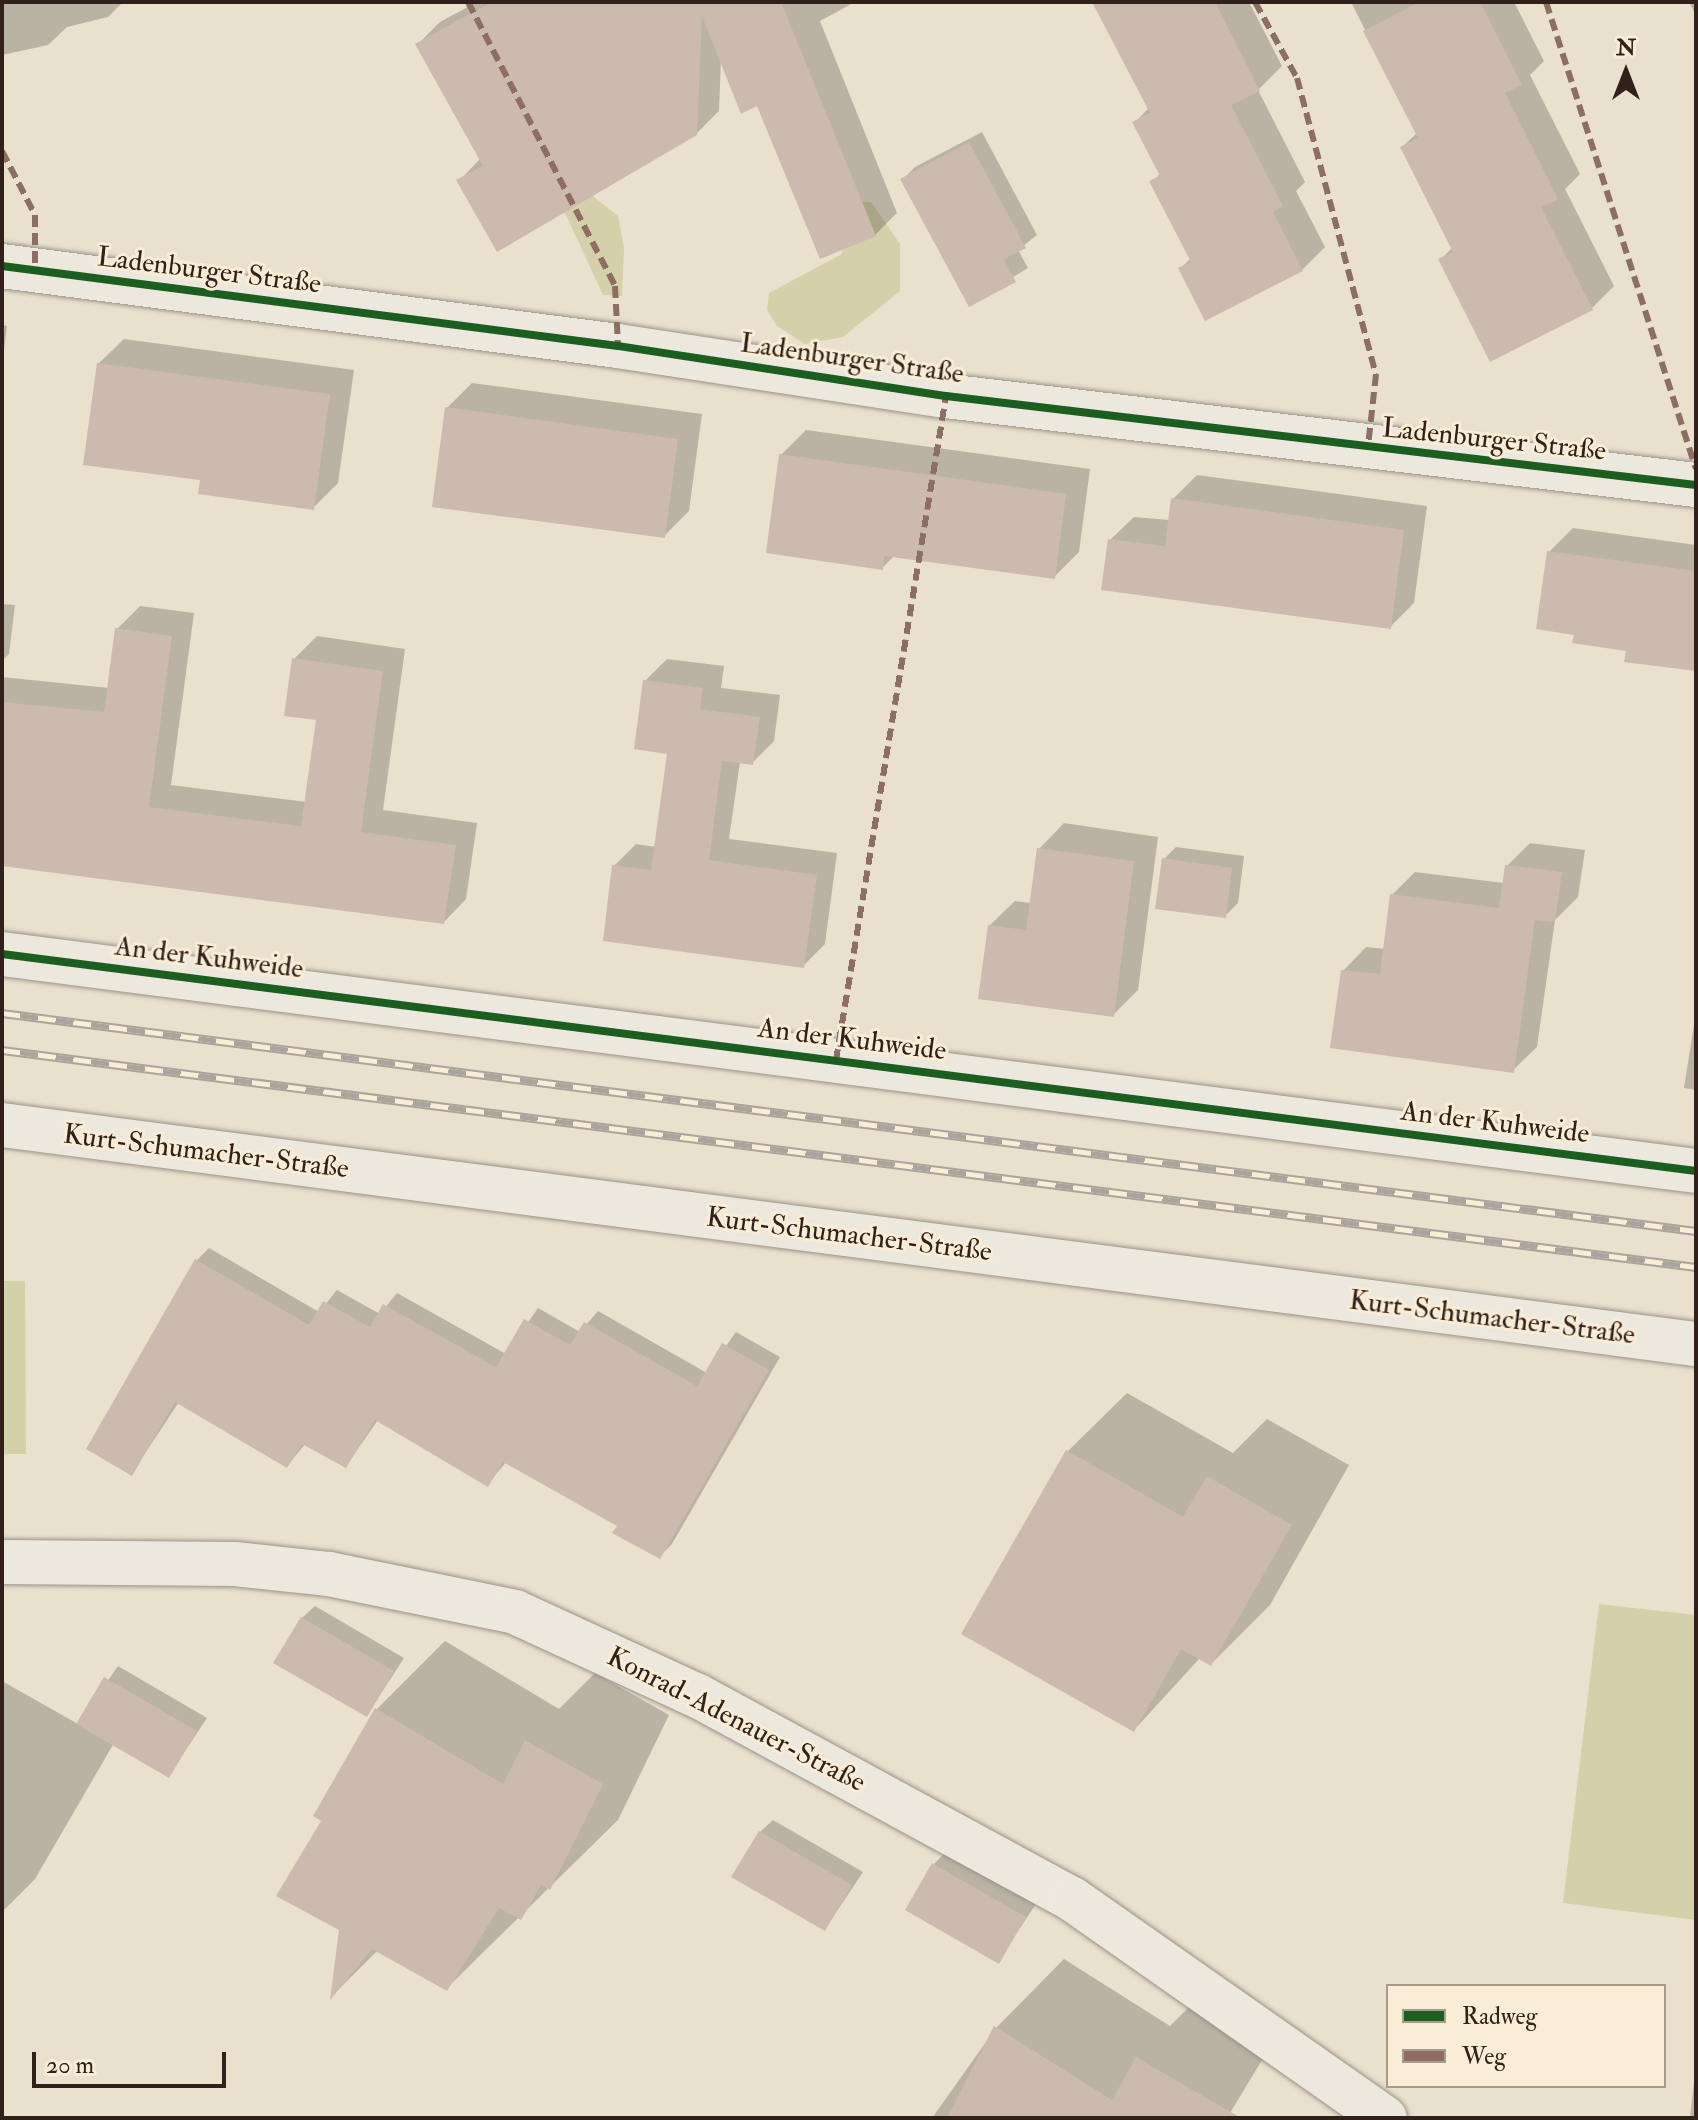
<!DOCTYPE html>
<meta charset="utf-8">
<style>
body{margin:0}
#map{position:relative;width:1698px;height:2120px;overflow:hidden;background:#e9e0cd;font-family:"IM FELL Double Pica",serif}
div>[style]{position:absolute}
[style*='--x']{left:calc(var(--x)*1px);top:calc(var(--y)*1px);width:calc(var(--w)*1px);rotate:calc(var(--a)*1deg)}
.green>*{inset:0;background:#d4d0aa}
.shadow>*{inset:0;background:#0003}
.building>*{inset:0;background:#cbbaad}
.roads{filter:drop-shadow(0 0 2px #9a9287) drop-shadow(0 0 2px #9a9287)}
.street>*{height:44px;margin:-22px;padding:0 22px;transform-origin:22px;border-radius:22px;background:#ede8de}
.rail>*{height:9px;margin-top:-4.5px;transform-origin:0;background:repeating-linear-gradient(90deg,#f9edd6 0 18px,#aaa49d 0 36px);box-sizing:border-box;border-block:2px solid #aaa49d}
.quiet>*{height:6px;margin-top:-3px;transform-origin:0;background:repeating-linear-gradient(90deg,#8d6e63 0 12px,transparent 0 18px)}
.cycleway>*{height:8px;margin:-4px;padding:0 4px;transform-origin:4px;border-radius:4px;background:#1b5e20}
span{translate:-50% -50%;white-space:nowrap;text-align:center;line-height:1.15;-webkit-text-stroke:6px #f9edd6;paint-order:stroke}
.street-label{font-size:28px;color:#32211a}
.frame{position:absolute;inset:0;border:4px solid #32211a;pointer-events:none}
.legend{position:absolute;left:1386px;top:1984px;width:280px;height:104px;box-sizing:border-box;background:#f9edd6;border:2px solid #a99b8b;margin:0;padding:10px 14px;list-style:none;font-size:24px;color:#32211a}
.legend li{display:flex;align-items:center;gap:16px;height:40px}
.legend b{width:40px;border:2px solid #a99b8b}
.north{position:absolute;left:1586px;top:32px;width:80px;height:80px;-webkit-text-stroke:6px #f9edd6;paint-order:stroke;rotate:0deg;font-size:22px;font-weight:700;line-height:32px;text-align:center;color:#32211a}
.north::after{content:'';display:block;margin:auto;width:28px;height:36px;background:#32211a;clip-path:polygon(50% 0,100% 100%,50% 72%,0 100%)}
.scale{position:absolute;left:32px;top:2052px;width:194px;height:36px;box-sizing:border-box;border:4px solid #32211a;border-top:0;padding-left:10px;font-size:24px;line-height:28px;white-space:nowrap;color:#32211a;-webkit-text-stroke:6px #f9edd6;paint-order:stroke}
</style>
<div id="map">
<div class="green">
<i style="clip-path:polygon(537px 152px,618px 216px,624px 248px,622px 296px,603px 295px)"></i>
<i style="clip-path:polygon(848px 201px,871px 202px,900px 244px,900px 291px,843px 337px,805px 344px,777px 326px,767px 310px,769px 293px,842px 254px)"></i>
<i style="clip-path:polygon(2px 1281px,25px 1281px,26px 1454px,2px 1454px)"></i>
<i style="clip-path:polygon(1599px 1604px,1696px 1615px,1696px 1920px,1563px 1903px)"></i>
</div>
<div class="shadow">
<i style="clip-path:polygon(2px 2px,123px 2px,108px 17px,67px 27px,48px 45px,2px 55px)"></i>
<i style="clip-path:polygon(477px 2px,855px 2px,820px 21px,897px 213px,875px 235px,721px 58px,719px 111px,696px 134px,459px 181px,481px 158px,418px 44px,440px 22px)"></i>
<i style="clip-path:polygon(1095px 2px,1249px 2px,1282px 66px,1258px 90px,1305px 182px,1296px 191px,1325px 247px,1302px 270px,1181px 268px,1191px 258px,1152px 182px,1161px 173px,1135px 122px,1149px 108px)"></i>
<i style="clip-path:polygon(1351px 2px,1514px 2px,1544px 61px,1530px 75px,1580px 174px,1565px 189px,1614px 286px,1592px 308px,1440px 260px,1453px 247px,1402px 147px,1417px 133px)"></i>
<i style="clip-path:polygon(1689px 2px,1696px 2px,1696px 16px)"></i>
<i style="clip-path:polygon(982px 132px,1037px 235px,1018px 250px,1028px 268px,969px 304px,902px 180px,915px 167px)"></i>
<i style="clip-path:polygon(2px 325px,7px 326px,2px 366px)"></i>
<i style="clip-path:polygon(124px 339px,354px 370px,338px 483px,313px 508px,202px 478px,98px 364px)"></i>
<i style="clip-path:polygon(472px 383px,702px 414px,689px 511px,664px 536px,447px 408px)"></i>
<i style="clip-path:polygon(806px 430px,1090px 469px,1079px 552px,1054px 577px,894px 556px,882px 568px,781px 455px)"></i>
<i style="clip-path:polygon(1197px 475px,1427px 506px,1414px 603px,1390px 627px,1110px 540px,1134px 517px,1170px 520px,1173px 499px)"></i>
<i style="clip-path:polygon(1573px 528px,1696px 545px,1696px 669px,1576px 633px,1549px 552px)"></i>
<i style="clip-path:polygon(2px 604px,15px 605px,9px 654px,2px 661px)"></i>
<i style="clip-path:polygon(140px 606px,194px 613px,171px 785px,307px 802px,318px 718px,294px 659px,317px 636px,405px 649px,383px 810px,477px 823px,466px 899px,444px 922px,2px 863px,2px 677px,109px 688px,117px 629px)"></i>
<i style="clip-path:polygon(667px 659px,724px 666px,721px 688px,780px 695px,774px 741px,752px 763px,740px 762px,729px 839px,837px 853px,825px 944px,803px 966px,614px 866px,636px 844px,656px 847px,669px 752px,645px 681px)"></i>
<i style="clip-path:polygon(1064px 823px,1158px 837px,1138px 990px,1113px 1015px,989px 926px,1015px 901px,1031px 903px,1039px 849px)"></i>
<i style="clip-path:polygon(1530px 843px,1585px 850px,1578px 897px,1555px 920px,1537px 1047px,1513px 1070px,1343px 971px,1366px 947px,1385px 949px,1392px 895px,1415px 872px,1504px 883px,1507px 866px)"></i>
<i style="clip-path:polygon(1176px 847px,1244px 856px,1238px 903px,1225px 916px,1164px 859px)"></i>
<i style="clip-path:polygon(1696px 1012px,1696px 1090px,1684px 1088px)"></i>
<i style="clip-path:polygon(209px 1248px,319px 1312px,337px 1290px,380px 1314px,397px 1293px,506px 1354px,538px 1308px,580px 1332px,598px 1311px,707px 1373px,736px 1332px,780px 1357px,672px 1544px,659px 1557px,619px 1525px,506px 1462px,488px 1484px,378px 1420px,346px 1466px,306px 1443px,287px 1466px,179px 1402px,132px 1473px,89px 1448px,197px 1260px)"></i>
<i style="clip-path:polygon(1127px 1393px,1233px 1453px,1267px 1419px,1349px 1465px,1270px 1605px,1211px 1664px,1200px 1658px,1134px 1730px,1068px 1451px)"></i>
<i style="clip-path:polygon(315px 1606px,404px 1658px,367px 1715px,302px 1618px)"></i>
<i style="clip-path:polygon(445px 1641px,559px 1709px,595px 1673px,669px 1715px,618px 1820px,447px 1988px,378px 1950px,333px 1995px,342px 1929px,324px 1820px,377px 1709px)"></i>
<i style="clip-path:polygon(118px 1666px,207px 1718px,169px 1775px,114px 1743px,35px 1879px,2px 1912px,2px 1681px,78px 1724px)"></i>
<i style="clip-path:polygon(773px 1820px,863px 1872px,825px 1929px,760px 1832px)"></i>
<i style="clip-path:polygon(946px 1852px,1036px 1904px,998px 1961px,934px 1864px)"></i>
<i style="clip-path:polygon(1064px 1959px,1170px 2026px,1206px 1990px,1279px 2032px,1227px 2118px,932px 2118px,996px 2028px)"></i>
<i style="clip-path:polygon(1696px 2063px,1696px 2118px,1690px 2118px)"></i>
</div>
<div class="building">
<i style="clip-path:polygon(492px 2px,781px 2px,876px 236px,820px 259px,757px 106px,741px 114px,702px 16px,697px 135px,497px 252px,456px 180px,483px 166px,415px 44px)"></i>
<i style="clip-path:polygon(1092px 2px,1215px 2px,1260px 91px,1231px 105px,1283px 206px,1273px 212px,1303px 271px,1205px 321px,1178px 268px,1191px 262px,1149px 181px,1160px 176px,1132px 122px,1150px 113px)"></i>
<i style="clip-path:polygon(1420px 2px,1480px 2px,1522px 85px,1505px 93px,1558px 199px,1541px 207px,1593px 310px,1490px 362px,1438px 259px,1453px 252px,1400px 147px,1418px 138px,1363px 31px)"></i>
<i style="clip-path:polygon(969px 142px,1026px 248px,1004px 259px,1016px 282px,969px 307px,900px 179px)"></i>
<i style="clip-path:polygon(97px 363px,330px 394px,314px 510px,198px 494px,200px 480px,83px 465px)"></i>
<i style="clip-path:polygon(445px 407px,678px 439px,665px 538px,432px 507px)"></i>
<i style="clip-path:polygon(779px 454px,1066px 494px,1055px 579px,884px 556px,883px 570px,766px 553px)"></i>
<i style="clip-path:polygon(1171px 498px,1404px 530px,1391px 629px,1101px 590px,1108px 539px,1165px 546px)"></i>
<i style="clip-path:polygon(1547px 551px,1696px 571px,1696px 671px,1624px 662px,1626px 651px,1572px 643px,1574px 635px,1536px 629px)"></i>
<i style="clip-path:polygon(115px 628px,172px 636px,149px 807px,301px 826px,316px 720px,284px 716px,292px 658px,383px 671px,361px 832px,456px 845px,444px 924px,2px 866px,2px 702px,104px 712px)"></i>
<i style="clip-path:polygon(643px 680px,703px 688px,700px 709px,760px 717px,753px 765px,722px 761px,709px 860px,817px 875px,804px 968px,603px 941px,612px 865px,651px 870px,667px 754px,634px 749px)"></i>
<i style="clip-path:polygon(1037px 848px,1134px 861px,1114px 1017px,978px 999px,988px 925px,1026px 930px)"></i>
<i style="clip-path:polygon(1162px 858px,1232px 868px,1226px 918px,1155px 909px)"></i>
<i style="clip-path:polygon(1505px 865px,1562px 872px,1555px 922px,1535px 920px,1514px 1073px,1330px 1048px,1341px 970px,1380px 974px,1390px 894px,1499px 908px)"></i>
<i style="clip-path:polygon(195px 1259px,309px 1325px,323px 1301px,370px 1327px,383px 1304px,496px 1367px,524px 1319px,570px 1345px,584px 1322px,697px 1386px,722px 1343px,769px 1370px,660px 1559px,612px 1533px,617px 1526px,503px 1462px,488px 1487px,375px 1420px,346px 1468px,302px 1444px,287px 1468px,175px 1402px,132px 1476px,86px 1449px)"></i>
<i style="clip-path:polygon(1066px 1450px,1183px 1517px,1207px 1476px,1292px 1525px,1211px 1666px,1181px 1649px,1134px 1732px,961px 1634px)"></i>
<i style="clip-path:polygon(301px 1617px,394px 1671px,367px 1717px,273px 1663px)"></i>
<i style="clip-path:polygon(104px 1677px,197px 1731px,169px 1778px,76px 1724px)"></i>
<i style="clip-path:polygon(375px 1708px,503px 1784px,525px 1740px,603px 1784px,550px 1890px,541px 1885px,521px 1920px,499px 1908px,447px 1991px,372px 1949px,330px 2000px,339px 1930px,276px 1896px,321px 1821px,313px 1816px)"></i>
<i style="clip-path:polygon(759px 1831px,852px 1885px,825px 1931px,731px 1877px)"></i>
<i style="clip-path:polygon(932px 1863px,1026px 1917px,999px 1964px,905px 1910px)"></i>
<i style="clip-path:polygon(994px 2026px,1112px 2100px,1136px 2057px,1241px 2118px,947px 2118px)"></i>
</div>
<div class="roads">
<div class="street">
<i style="--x:2;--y:266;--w:621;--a:7.4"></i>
<i style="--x:618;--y:346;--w:332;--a:8.7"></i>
<i style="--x:946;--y:396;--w:755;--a:6.77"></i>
<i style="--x:2;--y:954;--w:1708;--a:7.3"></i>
<i style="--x:2;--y:1125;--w:1708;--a:7.37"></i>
<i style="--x:2;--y:1562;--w:233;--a:0.5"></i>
<i style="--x:235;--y:1564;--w:95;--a:6.1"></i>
<i style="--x:329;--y:1574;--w:190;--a:11.5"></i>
<i style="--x:515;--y:1612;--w:201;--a:24.7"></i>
<i style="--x:698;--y:1696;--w:426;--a:28.5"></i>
<i style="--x:1072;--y:1899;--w:382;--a:35"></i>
</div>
</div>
<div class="rail">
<i style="--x:2;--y:1013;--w:1708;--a:7.33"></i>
<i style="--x:2;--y:1050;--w:1708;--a:7.3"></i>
</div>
<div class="quiet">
<i style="--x:468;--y:2;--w:320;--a:62.6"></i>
<i style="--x:615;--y:286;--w:60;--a:87.1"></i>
<i style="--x:1255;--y:2;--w:87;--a:61.1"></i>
<i style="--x:1297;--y:78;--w:306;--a:75.1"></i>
<i style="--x:1376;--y:374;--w:73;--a:96.3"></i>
<i style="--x:1546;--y:2;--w:490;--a:72.2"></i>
<i style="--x:2;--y:151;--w:72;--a:62.7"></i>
<i style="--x:35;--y:215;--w:55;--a:90"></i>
<i style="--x:836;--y:1060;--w:673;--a:-80.59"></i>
</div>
<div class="cycleway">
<i style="--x:2;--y:266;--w:621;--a:7.4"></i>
<i style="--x:618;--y:346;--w:332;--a:8.7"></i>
<i style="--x:946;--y:396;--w:755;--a:6.77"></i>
<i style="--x:2;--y:954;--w:1708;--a:7.3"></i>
</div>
<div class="street-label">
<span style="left:209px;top:271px;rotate:7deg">Ladenburger Straße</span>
<span style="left:852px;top:359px;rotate:8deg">Ladenburger Straße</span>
<span style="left:1494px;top:440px;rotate:6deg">Ladenburger Straße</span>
<span style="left:209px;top:958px;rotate:7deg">An der Kuhweide</span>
<span style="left:852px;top:1040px;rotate:7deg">An der Kuhweide</span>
<span style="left:1495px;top:1123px;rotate:7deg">An der Kuhweide</span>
<span style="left:206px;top:1152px;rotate:7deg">Kurt-Schumacher-Straße</span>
<span style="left:849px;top:1235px;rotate:7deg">Kurt-Schumacher-Straße</span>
<span style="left:1492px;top:1318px;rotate:7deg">Kurt-Schumacher-Straße</span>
<span style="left:736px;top:1720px;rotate:27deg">Konrad-Adenauer-Straße</span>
</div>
<div class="frame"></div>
<ul class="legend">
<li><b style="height:10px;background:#1b5e20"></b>Radweg</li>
<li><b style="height:10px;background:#8d6e63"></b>Weg</li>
</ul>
<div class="north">N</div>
<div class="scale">20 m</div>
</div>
